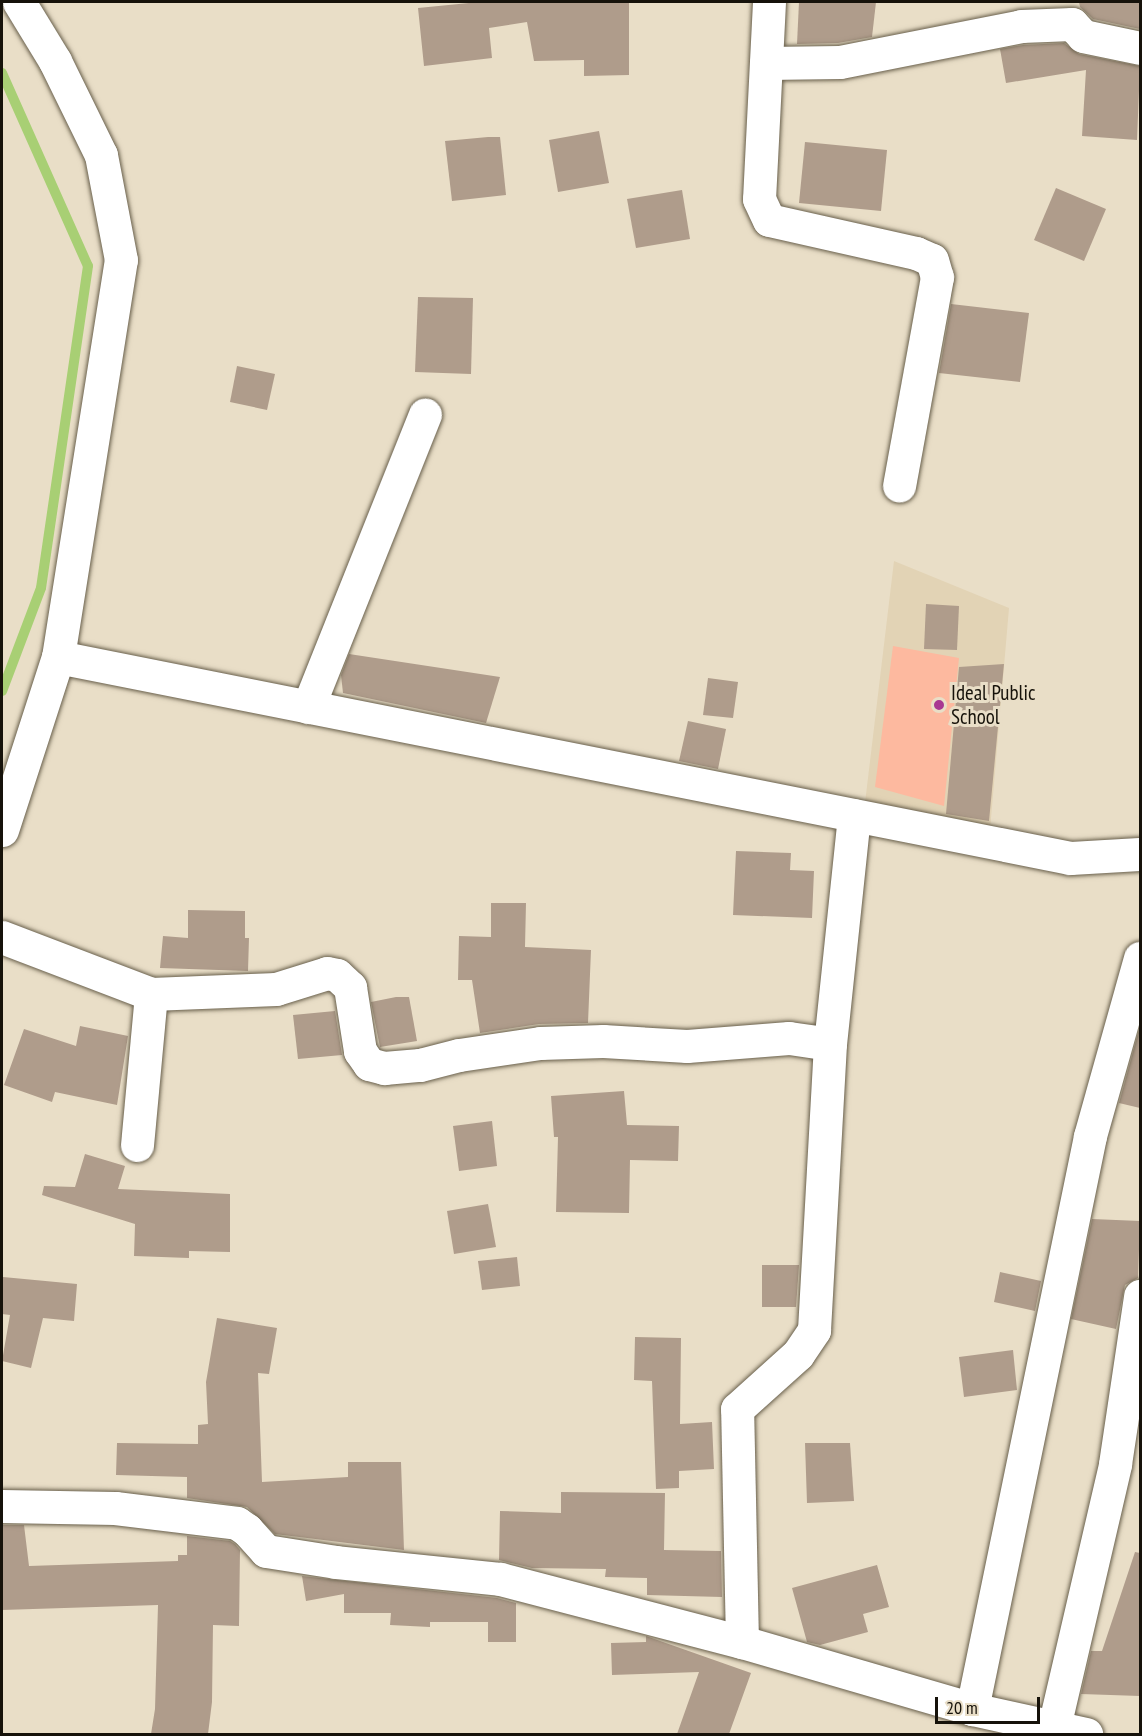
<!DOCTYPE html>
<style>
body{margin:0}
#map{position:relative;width:1142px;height:1736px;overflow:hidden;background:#e9dec7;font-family:"PT Sans Narrow",sans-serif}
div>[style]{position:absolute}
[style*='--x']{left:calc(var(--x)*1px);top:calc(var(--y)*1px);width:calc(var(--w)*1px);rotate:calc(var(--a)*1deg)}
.built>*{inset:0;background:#e2d3b5}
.green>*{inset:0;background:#fdb99f}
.stream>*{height:10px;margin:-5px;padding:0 5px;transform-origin:5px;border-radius:5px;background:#a8cf74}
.building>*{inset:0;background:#af9c8b}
.roads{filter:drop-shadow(0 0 2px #685f4b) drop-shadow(0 0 2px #685f4b)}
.minor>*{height:33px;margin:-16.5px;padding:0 16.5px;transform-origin:16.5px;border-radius:16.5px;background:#fff}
.dots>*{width:16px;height:16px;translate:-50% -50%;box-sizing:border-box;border:3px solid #e9dec7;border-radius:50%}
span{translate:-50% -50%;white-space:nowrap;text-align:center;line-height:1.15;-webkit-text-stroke:6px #e9dec7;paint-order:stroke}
.poi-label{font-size:21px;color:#16120a}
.left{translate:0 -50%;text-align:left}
.frame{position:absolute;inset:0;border:3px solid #16120a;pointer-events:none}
.scale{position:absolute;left:935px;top:1697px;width:105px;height:27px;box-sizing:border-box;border:3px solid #16120a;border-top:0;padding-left:8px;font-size:18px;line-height:21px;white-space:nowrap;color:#16120a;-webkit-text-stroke:4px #e9dec7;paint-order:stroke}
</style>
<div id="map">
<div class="built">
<i style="clip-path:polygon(894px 561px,1009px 608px,990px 830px,865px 803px)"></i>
</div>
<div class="green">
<i style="clip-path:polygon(893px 646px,959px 658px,944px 806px,875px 787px)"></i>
</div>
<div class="stream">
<i style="--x:2;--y:73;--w:211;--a:66"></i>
<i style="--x:88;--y:266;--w:325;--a:98.3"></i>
<i style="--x:41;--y:588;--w:110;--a:110.7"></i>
</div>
<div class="building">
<i style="clip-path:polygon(479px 2px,629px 2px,629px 75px,584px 76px,584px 60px,534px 61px,527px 22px,489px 28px,492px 58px,424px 66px,418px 8px)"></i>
<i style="clip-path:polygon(799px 2px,876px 2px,872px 37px,838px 43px,797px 44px)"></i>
<i style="clip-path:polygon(1079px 2px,1140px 2px,1140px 29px,1093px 19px,1080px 7px)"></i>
<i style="clip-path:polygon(1064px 43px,1079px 54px,1140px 66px,1137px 140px,1082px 136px,1086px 70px,1006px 83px,1000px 49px,1023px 45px)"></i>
<i style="clip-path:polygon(599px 131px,609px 183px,558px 192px,549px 140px)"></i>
<i style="clip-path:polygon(488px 137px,500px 137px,506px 195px,452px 201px,445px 141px)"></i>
<i style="clip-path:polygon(805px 142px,887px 150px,881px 211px,799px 203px)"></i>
<i style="clip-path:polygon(1056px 188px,1106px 209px,1084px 261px,1034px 240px)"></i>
<i style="clip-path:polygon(682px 190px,690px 239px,636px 248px,627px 199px)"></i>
<i style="clip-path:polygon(418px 297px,473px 298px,471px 374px,415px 372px)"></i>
<i style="clip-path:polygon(951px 304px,1029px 313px,1020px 382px,939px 373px)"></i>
<i style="clip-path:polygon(237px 366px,275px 374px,267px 410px,230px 402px)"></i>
<i style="clip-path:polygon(926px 604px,959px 606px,957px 650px,924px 649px)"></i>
<i style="clip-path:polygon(349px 654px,500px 677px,486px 723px,343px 693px,341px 675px)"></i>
<i style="clip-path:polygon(1004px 664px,989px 821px,946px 814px,959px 667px)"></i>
<i style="clip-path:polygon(708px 678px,738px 682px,733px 718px,703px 715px)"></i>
<i style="clip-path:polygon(688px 721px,726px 729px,718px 769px,679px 761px)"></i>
<i style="clip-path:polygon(736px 851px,791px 853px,790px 870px,814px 871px,812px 918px,733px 915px)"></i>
<i style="clip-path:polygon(491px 903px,526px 903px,525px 947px,591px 950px,588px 1023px,539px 1024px,480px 1033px,472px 980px,458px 980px,459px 936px,491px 937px)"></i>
<i style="clip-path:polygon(188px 910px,245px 911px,245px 938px,249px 938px,248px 971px,160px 968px,163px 936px,188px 938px)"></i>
<i style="clip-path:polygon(396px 997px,409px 997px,417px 1041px,380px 1047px,371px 1002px)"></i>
<i style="clip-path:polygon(335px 1011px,342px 1055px,298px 1059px,293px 1015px)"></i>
<i style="clip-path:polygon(80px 1026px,128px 1036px,117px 1105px,55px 1092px,52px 1102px,4px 1085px,24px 1029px,76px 1046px)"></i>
<i style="clip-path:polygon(1140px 1026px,1140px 1108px,1119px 1103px)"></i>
<i style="clip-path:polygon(624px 1091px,627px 1125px,679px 1126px,678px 1161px,630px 1160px,629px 1213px,556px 1212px,558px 1137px,554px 1137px,551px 1096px)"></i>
<i style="clip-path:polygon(492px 1121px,497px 1166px,459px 1171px,453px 1126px)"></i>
<i style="clip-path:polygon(85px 1154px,125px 1166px,118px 1189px,230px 1194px,230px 1252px,189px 1251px,189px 1258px,134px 1256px,135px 1224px,42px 1195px,44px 1186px,75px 1187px)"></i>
<i style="clip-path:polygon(488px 1204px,496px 1247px,454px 1254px,447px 1211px)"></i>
<i style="clip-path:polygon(1092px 1219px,1140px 1221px,1138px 1278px,1125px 1285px,1116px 1329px,1071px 1319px)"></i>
<i style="clip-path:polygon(517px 1257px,520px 1286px,482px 1290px,478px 1261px)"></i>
<i style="clip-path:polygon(762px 1265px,799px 1265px,796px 1307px,762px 1307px)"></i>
<i style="clip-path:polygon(1000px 1272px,1041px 1281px,1035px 1311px,994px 1302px)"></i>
<i style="clip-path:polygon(3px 1277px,77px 1284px,74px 1321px,43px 1318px,31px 1368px,2px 1361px,10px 1315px,2px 1314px)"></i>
<i style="clip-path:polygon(217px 1318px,277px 1328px,269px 1374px,258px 1373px,262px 1482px,348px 1477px,348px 1462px,401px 1462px,404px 1550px,275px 1534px,247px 1507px,187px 1498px,187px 1477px,116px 1475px,117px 1443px,198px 1444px,198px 1425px,208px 1424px,206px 1382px)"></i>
<i style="clip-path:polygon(635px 1337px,681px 1338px,680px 1424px,712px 1422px,714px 1469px,679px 1471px,679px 1488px,656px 1489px,652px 1381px,634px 1380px)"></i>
<i style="clip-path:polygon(1013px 1350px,1017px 1390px,964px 1397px,959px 1357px)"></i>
<i style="clip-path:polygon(805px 1443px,850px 1443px,854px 1501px,807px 1503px)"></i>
<i style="clip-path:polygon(561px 1492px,665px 1493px,664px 1550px,721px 1551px,722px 1597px,647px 1595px,647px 1578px,605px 1577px,606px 1569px,532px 1568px,499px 1560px,500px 1511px,561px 1513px)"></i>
<i style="clip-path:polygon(2px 1525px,24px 1525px,29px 1566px,178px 1561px,178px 1555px,187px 1555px,187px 1536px,230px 1541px,235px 1544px,240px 1550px,239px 1626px,213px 1625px,212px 1702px,208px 1734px,151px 1734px,155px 1709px,158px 1605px,2px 1610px)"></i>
<i style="clip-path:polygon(1135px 1552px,1140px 1553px,1140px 1696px,1081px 1694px,1091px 1651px,1102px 1651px)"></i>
<i style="clip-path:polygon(877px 1565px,889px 1607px,863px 1614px,868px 1632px,820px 1645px,807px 1642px,792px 1588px)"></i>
<i style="clip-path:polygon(302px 1576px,497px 1598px,516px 1603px,516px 1642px,488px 1642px,488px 1622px,430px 1622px,430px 1627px,390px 1625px,391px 1613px,344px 1613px,344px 1594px,306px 1601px)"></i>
<i style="clip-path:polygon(646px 1636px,751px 1673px,729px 1734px,677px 1734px,699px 1672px,612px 1675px,611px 1643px,646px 1642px)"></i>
</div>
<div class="roads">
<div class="minor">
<i style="--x:769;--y:2;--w:197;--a:92.9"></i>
<i style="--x:759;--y:199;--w:23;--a:65"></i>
<i style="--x:769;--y:220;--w:151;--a:12.7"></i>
<i style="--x:916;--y:253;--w:17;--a:24"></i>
<i style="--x:932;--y:260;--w:18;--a:74"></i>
<i style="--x:937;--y:277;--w:212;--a:100.3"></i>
<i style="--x:766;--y:63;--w:74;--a:-0.8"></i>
<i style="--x:840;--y:62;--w:185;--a:-11.2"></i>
<i style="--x:1021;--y:26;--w:51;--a:-2.2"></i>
<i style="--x:1072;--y:24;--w:16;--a:47"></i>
<i style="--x:1083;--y:36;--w:58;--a:11.9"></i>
<i style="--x:58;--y:657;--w:1032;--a:11.23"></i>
<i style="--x:1070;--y:858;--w:70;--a:-3.3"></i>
<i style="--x:308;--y:707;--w:315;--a:-68.2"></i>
<i style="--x:2;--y:830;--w:182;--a:-72.1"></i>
<i style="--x:58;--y:657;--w:402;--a:-81"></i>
<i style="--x:121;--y:260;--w:107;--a:-100.8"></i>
<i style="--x:101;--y:155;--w:105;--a:-116.1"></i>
<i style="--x:55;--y:61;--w:69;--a:-121.4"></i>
<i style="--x:2;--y:937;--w:160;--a:20.9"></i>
<i style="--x:137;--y:1145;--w:152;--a:-84.7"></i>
<i style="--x:151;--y:994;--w:125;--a:-2.3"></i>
<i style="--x:276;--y:989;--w:53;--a:-17.4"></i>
<i style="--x:327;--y:973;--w:10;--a:11"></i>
<i style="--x:337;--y:975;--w:18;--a:43"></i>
<i style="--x:350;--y:987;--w:65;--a:81.1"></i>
<i style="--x:360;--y:1051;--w:16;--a:55"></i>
<i style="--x:369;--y:1064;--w:16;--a:15"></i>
<i style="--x:384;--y:1068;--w:36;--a:-5"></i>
<i style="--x:420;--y:1065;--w:40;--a:-14.4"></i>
<i style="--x:459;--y:1055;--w:82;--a:-8.4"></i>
<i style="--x:540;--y:1043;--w:63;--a:-1.8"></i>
<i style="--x:603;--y:1041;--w:84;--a:3.4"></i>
<i style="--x:687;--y:1046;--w:102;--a:-4.5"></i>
<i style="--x:789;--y:1038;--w:41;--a:8.3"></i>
<i style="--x:2;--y:1506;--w:113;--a:1"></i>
<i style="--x:115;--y:1508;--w:123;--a:7"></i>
<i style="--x:237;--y:1523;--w:12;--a:35"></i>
<i style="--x:247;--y:1530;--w:28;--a:48"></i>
<i style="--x:266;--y:1551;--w:71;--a:8.9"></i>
<i style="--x:336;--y:1562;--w:165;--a:5.9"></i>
<i style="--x:500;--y:1579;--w:250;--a:14.6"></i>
<i style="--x:742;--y:1642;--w:240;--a:16.2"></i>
<i style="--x:972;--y:1709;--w:117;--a:12.4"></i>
<i style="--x:742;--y:1642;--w:233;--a:-91.2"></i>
<i style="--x:737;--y:1409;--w:82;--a:-42"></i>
<i style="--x:798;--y:1354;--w:29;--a:-56"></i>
<i style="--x:814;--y:1330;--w:286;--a:-86.8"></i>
<i style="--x:830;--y:1044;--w:230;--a:-84"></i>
<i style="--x:972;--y:1709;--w:585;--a:-78.36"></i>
<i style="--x:1090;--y:1136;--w:185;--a:-74.3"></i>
<i style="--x:1054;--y:1727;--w:270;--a:-76.9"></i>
<i style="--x:1115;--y:1464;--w:170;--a:-81.5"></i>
</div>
</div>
<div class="dots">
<i style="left:939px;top:705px;background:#a93792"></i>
</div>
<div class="poi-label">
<span class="left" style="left:951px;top:705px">Ideal Public<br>School</span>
</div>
<div class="frame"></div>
<div class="scale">20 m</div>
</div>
